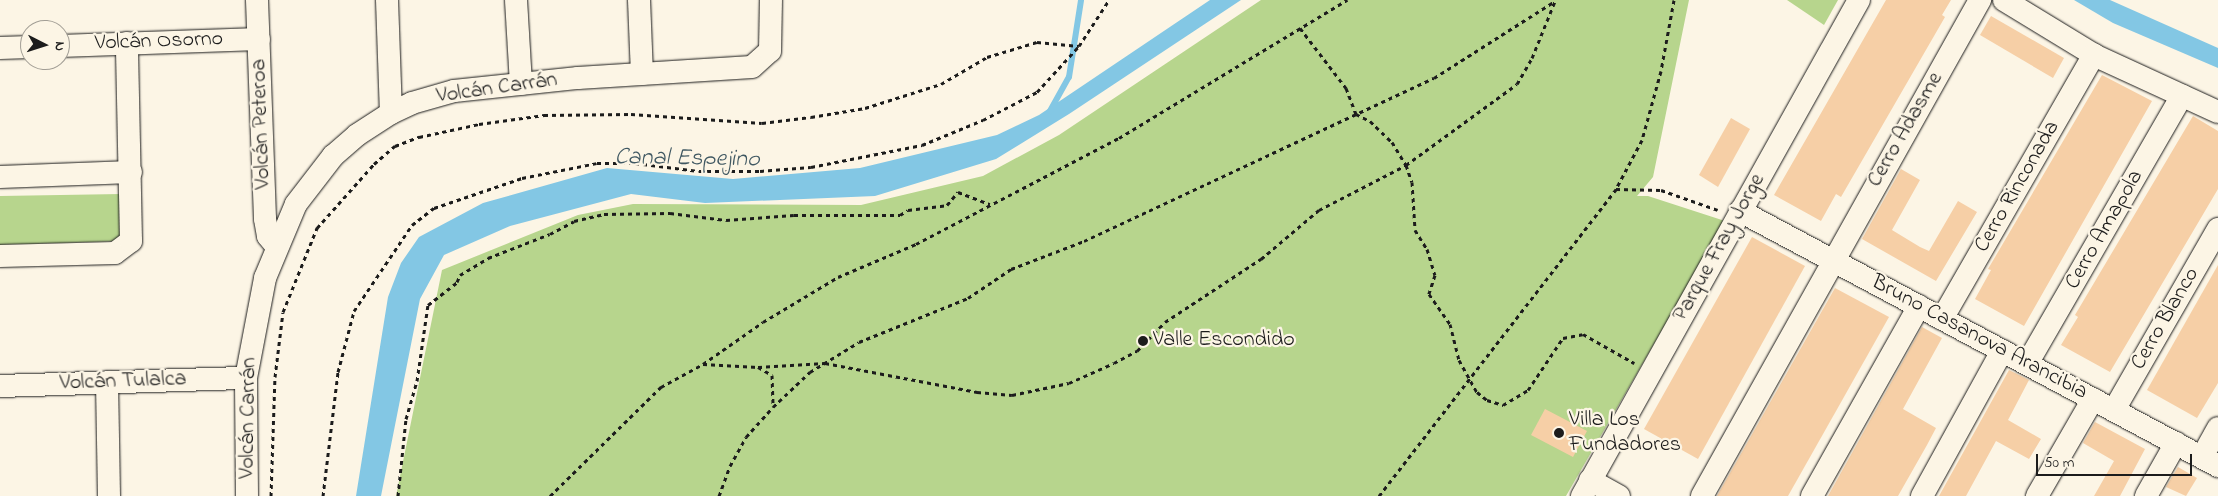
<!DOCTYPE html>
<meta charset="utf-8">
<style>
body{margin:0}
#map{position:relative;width:2218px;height:496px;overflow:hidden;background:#fcf5e5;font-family:"Indie Flower",sans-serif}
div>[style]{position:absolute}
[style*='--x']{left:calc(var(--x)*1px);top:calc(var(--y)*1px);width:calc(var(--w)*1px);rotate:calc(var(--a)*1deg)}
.green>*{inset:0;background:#b7d58d}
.water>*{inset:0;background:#83c7e4}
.stream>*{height:6px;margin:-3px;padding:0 3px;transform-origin:3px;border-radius:3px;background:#83c7e4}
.building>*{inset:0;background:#f6cfa6}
.path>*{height:3px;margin-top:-1.5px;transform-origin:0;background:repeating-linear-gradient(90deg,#1c1c1c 0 4px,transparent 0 8px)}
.roads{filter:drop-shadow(0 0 1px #1c1c1c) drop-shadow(0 0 1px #1c1c1c)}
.minor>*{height:22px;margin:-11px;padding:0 11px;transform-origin:11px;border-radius:11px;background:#fcf5e5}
.dots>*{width:14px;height:14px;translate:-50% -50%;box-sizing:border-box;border:2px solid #fcf5e5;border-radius:50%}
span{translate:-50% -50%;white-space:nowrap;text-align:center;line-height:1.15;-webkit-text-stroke:4.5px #fcf5e5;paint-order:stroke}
.street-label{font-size:22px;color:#1c1c1c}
.poi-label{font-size:22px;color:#1c1c1c}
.left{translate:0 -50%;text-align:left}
.water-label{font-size:24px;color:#405862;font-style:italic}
.north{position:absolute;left:20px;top:20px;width:50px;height:50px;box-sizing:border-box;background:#fcf5e5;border:1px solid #a29e95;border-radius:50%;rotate:95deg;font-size:14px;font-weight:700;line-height:20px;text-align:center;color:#1c1c1c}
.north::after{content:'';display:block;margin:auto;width:18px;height:22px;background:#1c1c1c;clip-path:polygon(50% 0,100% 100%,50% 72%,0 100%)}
.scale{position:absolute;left:2036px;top:454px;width:156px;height:22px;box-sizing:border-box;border:2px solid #1c1c1c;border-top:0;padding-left:6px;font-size:15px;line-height:18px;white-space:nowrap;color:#1c1c1c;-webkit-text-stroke:4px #fcf5e5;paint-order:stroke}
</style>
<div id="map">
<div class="green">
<i style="clip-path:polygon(1261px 0,1689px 0,1653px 177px,1637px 196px,1648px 196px,1725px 221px,1566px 496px,396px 496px,442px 270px,578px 215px,633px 204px,861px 205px,983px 176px,1059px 135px)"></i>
<i style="clip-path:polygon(1787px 0,1838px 0,1824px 25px)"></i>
<i style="clip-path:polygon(121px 194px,120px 241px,0 245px,0 196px)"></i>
</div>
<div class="water">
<i style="clip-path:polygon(1210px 0,1241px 0,1069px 114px,996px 159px,875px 196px,705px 203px,631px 194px,510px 226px,444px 255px,420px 299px,381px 496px,356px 496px,388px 297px,401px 263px,419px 237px,483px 203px,607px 168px,733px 179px,860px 168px,997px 135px,1039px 115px)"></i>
<i style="clip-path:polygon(2074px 0,2110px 0,2218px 48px,2218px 68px,2113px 23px)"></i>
</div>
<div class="stream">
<i style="--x:1050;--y:111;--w:39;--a:-61"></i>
<i style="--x:1069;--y:77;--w:78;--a:-81.1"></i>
</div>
<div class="building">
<i style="clip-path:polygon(1886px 0,1951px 0,1942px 15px,1945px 17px,1841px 197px,1836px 194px,1821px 221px,1774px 195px)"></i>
<i style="clip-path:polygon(1991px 16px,2064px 58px,2053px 78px,1980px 35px)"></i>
<i style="clip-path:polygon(2102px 75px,2152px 101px,2024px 326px,1975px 299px,1991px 270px,1988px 269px)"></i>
<i style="clip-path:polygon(2193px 116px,2218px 131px,2218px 189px,2110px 372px,2061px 345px,2078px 317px,2075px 315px)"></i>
<i style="clip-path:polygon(1731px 118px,1750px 129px,1718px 187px,1699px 175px)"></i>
<i style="clip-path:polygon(1901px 169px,1920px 180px,1892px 230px,1920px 247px,1929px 251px,1958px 201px,1977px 212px,1936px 281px,1862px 239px)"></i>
<i style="clip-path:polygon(1752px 237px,1805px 266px,1698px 459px,1644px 429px)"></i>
<i style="clip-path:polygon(2218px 265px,2218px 383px,2197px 418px,2147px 390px)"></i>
<i style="clip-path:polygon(1835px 288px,1889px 317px,1840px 404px,1788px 496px,1717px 496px)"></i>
<i style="clip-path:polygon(1922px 327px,1942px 338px,1903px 409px,1936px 428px,1927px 445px,1898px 496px,1828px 496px)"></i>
<i style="clip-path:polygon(2009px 370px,2029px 380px,2008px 420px,2041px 439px,2029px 459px,1996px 441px,1966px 496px,1939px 496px)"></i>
<i style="clip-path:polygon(1545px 409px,1587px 431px,1573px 457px,1531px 435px)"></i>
<i style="clip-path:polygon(2095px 422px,2145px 449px,2120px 496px,2094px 496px,2114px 461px,2083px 443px)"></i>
<i style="clip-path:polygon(2178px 467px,2197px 478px,2186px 496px,2166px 487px)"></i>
</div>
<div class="path">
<i style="--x:1674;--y:0;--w:72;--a:100.4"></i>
<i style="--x:1661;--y:71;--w:72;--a:105.4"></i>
<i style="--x:1642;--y:140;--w:55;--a:118"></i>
<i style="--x:1616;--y:189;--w:45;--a:1.3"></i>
<i style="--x:1661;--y:190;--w:60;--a:19.3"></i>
<i style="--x:1300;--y:28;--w:76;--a:52.5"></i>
<i style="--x:1346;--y:88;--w:28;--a:69"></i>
<i style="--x:1356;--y:114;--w:16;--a:27"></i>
<i style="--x:1370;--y:121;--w:30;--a:44"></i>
<i style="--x:1392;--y:142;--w:27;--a:59"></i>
<i style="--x:1406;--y:165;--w:18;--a:71"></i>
<i style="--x:1412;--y:182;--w:48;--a:86.4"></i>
<i style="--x:1415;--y:230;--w:22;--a:58"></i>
<i style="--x:1427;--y:249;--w:27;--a:73"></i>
<i style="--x:1435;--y:275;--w:20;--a:108"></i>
<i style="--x:1429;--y:294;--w:37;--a:55"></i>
<i style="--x:1450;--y:324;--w:37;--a:76"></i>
<i style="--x:1459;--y:360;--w:37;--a:61"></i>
<i style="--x:1477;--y:392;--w:13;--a:39"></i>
<i style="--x:1487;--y:400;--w:17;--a:17"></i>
<i style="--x:1503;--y:405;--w:29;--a:-31"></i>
<i style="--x:1528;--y:390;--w:63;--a:-56.1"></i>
<i style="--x:1563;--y:338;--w:20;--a:-11"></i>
<i style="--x:1583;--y:334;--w:59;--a:29.6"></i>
<i style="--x:703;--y:364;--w:55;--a:3.1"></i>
<i style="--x:758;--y:367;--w:16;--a:30"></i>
<i style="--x:772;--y:375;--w:32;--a:88"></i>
<i style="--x:758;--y:367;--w:67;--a:-3.4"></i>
<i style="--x:825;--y:363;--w:155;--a:10.8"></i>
<i style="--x:977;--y:392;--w:35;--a:5"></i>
<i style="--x:1012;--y:395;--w:58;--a:-11.9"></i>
<i style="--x:1069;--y:383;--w:49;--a:-24"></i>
<i style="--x:1114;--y:363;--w:26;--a:-28"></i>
<i style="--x:1137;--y:351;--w:40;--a:-46"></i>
<i style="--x:1165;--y:322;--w:115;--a:-33.3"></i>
<i style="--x:1261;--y:259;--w:76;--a:-40.2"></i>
<i style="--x:1319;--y:210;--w:98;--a:-27.3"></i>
<i style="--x:1406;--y:165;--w:137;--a:-36.1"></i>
<i style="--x:1517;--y:84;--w:30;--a:-60"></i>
<i style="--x:1532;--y:58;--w:61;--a:-68"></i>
<i style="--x:271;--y:496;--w:119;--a:-88.1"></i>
<i style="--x:275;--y:377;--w:65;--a:-83"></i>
<i style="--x:283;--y:312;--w:91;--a:-68"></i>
<i style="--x:317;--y:228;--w:86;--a:-48.3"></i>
<i style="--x:374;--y:164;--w:28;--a:-41"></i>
<i style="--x:395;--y:146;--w:26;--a:-21"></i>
<i style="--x:419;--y:137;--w:61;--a:-12.2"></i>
<i style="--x:479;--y:124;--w:66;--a:-7.9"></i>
<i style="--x:544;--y:115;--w:87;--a:-0.7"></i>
<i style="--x:631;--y:114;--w:131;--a:3.9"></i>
<i style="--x:762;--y:123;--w:49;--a:-7"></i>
<i style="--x:811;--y:117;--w:55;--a:-9.5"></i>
<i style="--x:865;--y:108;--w:80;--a:-17.5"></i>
<i style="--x:941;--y:84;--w:53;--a:-30.4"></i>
<i style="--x:987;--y:57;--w:52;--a:-16.7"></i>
<i style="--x:1037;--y:42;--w:42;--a:5.4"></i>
<i style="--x:323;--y:496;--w:125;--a:-83.1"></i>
<i style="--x:338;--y:372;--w:63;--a:-75.3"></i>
<i style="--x:354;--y:311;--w:104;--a:-56"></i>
<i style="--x:412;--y:225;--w:28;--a:-38"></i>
<i style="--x:434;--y:208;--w:93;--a:-18.8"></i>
<i style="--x:522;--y:178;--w:76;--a:-11.3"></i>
<i style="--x:597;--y:163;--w:38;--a:0"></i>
<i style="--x:635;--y:163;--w:64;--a:7.1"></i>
<i style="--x:699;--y:171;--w:61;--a:0"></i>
<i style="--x:760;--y:171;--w:51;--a:-4.5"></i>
<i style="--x:811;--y:167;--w:113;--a:-11.2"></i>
<i style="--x:922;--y:145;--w:66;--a:-22.3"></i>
<i style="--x:983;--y:120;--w:61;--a:-27.4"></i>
<i style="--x:1037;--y:92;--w:62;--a:-47.6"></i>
<i style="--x:1079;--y:46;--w:55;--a:-56.9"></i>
<i style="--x:398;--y:496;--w:77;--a:-84.1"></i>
<i style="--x:406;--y:419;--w:40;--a:-74"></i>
<i style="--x:417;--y:381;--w:77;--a:-81.8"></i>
<i style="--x:428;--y:305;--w:37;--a:-38"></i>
<i style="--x:457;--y:282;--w:8;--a:-67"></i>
<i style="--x:460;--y:275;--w:33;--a:-31"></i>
<i style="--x:488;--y:258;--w:66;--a:-21.2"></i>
<i style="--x:550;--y:234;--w:27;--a:-28"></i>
<i style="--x:574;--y:221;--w:31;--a:-13"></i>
<i style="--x:604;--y:214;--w:66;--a:-0.9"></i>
<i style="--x:670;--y:213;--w:56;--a:7.1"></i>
<i style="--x:726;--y:220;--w:68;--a:-4.2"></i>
<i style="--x:794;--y:215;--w:106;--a:0"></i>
<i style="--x:900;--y:215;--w:9;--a:-32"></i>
<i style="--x:908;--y:210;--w:39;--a:-7"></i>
<i style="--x:947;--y:205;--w:17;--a:-50"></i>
<i style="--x:958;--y:192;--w:34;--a:21"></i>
<i style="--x:550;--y:496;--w:156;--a:-44.5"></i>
<i style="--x:661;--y:387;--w:48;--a:-28.7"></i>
<i style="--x:703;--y:364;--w:73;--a:-35"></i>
<i style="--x:763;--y:322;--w:87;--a:-31"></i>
<i style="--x:838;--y:277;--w:85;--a:-22.9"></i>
<i style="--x:916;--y:244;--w:229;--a:-27.6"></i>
<i style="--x:1119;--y:138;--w:267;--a:-31.2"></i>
<i style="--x:719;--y:496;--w:32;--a:-70"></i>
<i style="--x:730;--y:466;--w:33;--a:-61"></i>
<i style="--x:746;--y:437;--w:40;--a:-48"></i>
<i style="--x:773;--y:407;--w:51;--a:-43.4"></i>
<i style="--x:810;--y:372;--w:57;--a:-31.5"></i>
<i style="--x:859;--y:342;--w:118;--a:-22"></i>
<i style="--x:968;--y:298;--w:52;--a:-34"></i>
<i style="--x:1011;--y:269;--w:78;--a:-21"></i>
<i style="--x:1084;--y:241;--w:386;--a:-25"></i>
<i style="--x:1434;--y:78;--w:143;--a:-32.5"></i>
<i style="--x:1379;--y:496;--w:388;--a:-52.3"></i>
</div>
<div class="roads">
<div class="minor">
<i style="--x:257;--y:0;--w:219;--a:87.9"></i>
<i style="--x:265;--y:219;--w:17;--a:80"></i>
<i style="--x:268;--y:236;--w:13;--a:51"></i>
<i style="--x:387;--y:0;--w:113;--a:88"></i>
<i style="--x:516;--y:0;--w:84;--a:86.6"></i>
<i style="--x:639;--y:0;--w:74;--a:87.7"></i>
<i style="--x:2004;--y:0;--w:105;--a:31.4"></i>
<i style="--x:2094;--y:55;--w:136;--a:24.7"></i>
<i style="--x:60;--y:46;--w:199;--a:-2"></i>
<i style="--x:0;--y:48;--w:30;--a:-2"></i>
<i style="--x:0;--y:177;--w:131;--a:-2.2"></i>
<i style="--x:1740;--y:211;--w:542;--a:28.08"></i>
<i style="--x:0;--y:256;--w:115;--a:-1.5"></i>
<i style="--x:115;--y:253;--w:20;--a:-37"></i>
<i style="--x:131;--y:241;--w:198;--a:-91.2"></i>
<i style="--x:1942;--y:319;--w:305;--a:-60.1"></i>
<i style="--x:2027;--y:364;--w:310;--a:-60"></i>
<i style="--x:107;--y:382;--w:114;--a:89"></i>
<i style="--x:0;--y:386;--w:246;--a:-1.9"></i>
<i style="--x:2114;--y:410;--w:209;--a:-60.1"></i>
<i style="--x:2202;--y:457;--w:33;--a:-61"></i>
<i style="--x:1590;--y:480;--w:33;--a:29"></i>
<i style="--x:247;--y:496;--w:118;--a:-90.5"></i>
<i style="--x:246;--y:378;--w:102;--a:-79.2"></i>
<i style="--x:265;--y:278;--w:80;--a:-67.3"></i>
<i style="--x:296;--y:204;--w:61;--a:-52.4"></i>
<i style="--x:333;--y:156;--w:32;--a:-41"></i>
<i style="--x:357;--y:135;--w:40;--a:-32.9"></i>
<i style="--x:391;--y:113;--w:23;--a:-25"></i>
<i style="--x:412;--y:103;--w:44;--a:-15.9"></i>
<i style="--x:454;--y:91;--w:125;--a:-6"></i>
<i style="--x:578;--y:78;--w:174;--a:-3.6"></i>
<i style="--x:752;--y:67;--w:24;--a:-42"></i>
<i style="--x:770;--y:51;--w:51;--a:-88.9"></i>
<i style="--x:1582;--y:496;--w:568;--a:-60.82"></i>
<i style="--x:1702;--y:496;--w:569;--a:-60.73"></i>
<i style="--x:1812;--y:496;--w:218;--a:-60.6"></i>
<i style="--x:1922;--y:496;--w:166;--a:-61.1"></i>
<i style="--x:2037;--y:496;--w:112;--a:-60"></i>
<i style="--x:2146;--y:496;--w:61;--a:-60.5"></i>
</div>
</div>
<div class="dots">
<i style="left:1143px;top:341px;background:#1c1c1c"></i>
<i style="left:1559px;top:433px;background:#1c1c1c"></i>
</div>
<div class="street-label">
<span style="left:159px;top:42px;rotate:-2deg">Volcán Osorno</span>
<span style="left:497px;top:89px;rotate:-8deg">Volcán Carrán</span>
<span style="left:262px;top:124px;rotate:-92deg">Volcán Peteroa</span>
<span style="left:1906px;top:130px;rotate:-60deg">Cerro Adasme</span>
<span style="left:2018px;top:187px;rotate:-60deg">Cerro Rinconada</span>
<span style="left:2105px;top:230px;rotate:-60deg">Cerro Amapola</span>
<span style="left:1720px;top:248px;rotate:-61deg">Parque Fray Jorge</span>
<span style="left:2166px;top:319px;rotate:-60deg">Cerro Blanco</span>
<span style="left:1979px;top:338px;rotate:28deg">Bruno Casanova Arancibia</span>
<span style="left:123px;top:382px;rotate:-2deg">Volcán Tulalca</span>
<span style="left:249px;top:418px;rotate:-89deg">Volcán Carrán</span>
</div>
<div class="poi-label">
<span class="left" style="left:1153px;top:341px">Valle Escondido</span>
<span class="left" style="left:1569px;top:433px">Villa Los<br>Fundadores</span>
</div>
<div class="water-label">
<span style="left:687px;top:159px;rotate:1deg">Canal Espejino</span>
</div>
<div class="north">N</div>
<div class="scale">50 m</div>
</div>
